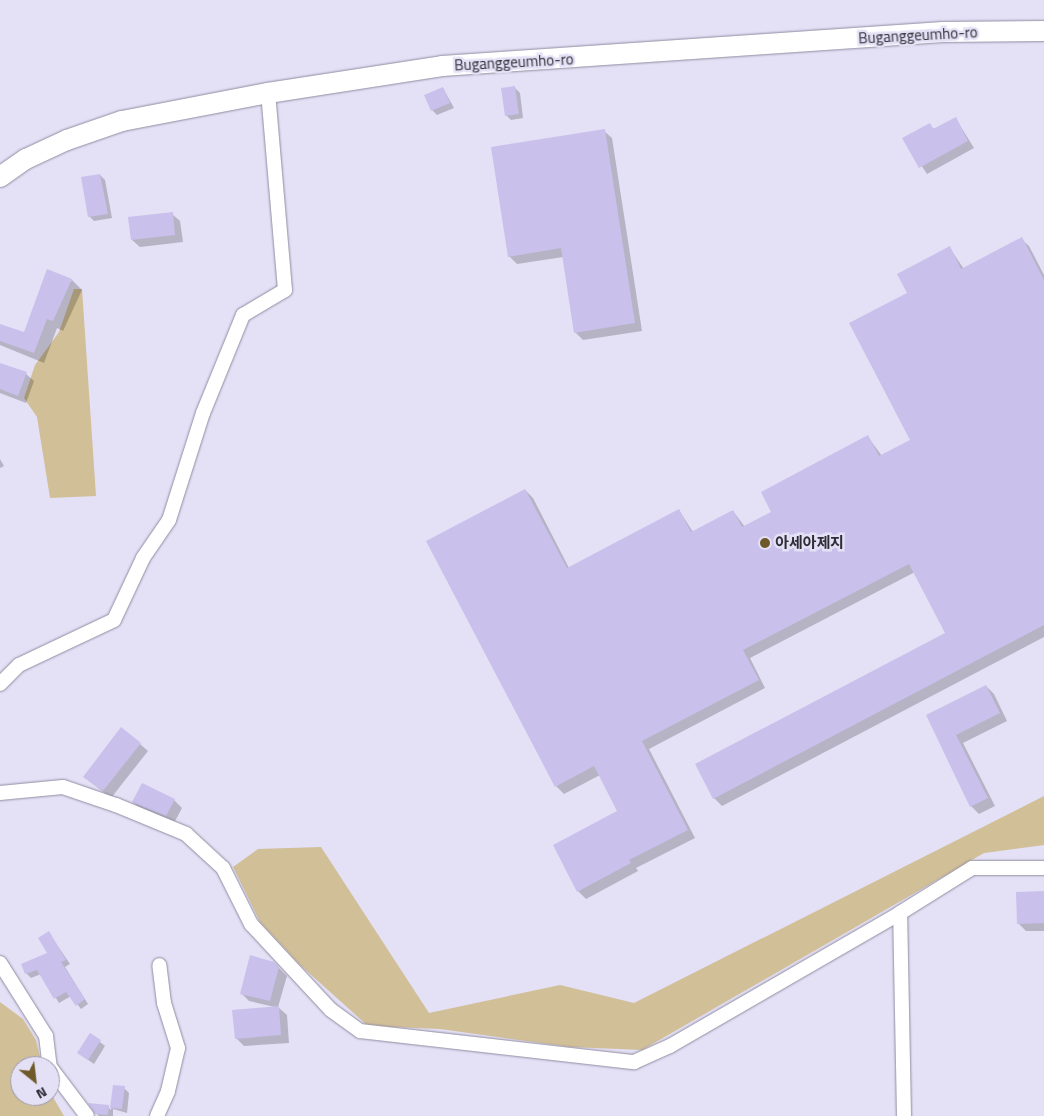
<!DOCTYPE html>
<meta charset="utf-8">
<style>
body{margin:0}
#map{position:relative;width:1044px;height:1116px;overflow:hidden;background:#e4e0f6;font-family:"Titillium Web","Noto Sans KR",sans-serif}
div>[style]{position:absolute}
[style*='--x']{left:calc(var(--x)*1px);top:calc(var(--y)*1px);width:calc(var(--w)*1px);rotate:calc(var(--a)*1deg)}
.green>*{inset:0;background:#d1bf97}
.shadow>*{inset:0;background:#0003}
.building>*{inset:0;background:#c9c0eb}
.roads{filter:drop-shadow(0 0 1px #908ca0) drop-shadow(0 0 1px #908ca0)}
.street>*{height:14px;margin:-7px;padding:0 7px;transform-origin:7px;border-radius:7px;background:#fff}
.secondary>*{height:20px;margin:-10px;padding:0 10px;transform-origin:10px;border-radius:10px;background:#fff}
.dots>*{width:14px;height:14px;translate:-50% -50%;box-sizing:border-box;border:2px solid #e4e0f6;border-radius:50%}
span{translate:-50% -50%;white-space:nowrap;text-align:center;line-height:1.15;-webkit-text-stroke:5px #e4e0f6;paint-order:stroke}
.street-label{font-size:15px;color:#2e2c34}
.poi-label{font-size:15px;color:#2e2c34;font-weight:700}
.left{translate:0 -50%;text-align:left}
.north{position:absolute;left:10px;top:1056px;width:50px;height:50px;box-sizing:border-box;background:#e4e0f6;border:1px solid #9b98a8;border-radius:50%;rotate:151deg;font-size:14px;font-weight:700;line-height:20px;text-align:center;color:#2e2c34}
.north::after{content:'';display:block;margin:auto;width:18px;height:22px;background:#6e5a29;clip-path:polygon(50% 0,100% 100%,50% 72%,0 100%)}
</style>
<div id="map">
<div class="green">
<i style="clip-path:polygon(74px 289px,82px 289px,96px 496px,50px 498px,37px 417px,24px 398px,35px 365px,59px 332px)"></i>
<i style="clip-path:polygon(1044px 796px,1044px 845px,984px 853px,642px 1050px,570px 1047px,440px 1029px,368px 1026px,299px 964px,260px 922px,233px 867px,258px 849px,321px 847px,429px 1013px,560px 985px,634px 1003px)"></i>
<i style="clip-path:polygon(0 1002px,23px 1019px,36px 1040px,42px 1066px,20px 1066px,20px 1096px,50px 1096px,50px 1092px,64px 1116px,0 1116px)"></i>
</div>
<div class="shadow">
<i style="clip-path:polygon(443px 88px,454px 108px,437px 115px,432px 110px)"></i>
<i style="clip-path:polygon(515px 88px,520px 93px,523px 118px,511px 120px,506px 115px)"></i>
<i style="clip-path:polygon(956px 119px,974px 148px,927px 174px,904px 139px,930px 125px,935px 130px)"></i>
<i style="clip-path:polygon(604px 131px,612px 138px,642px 331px,583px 340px,575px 332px,563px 257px,517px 264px,509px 256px)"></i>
<i style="clip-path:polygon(100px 175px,105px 180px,112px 218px,94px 221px,89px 216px)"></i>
<i style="clip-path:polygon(172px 214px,180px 221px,183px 242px,140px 247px,132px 240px)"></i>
<i style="clip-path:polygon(1021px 239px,1029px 246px,1044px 275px,1044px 637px,722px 806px,714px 798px,947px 634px,915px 572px,750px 658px,765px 688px,649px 749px,695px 838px,636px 868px,638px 871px,586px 899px,578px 891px,618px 812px,600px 775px,564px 794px,556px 786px,525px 490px,533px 498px,569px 568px,679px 510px,693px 532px,733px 511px,745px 527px,773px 513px,868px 437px,882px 456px,912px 441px,908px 293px,949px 247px,964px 269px)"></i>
<i style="clip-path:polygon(72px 280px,82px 290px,63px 331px,57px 328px,44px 363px,0 345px,0 325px,25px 334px)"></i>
<i style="clip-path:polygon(0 366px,26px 374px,34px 381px,26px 403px,0 393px)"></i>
<i style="clip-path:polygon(0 459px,4px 466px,0 468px)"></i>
<i style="clip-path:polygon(986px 686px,994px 694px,1007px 721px,963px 743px,995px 806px,979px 814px,971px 806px,927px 715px)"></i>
<i style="clip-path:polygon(140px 744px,148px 751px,111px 798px,84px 777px)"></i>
<i style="clip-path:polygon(174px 800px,182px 808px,174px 823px,141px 810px,133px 802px)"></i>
<i style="clip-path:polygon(1044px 892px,1044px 931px,1026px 931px,1018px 923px)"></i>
<i style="clip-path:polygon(49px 933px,70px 964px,65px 967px,88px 1004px,81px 1009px,71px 996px,59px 1003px,41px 974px,31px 978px,27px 974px,23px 964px,49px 954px)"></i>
<i style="clip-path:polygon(274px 963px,287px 976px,278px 1007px,287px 1015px,289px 1043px,244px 1046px,236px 1038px,275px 1007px,249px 1001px,241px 993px)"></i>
<i style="clip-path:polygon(90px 1034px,105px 1046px,94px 1064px,78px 1053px)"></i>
<i style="clip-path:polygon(114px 1087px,124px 1088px,129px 1093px,127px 1113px,113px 1109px,113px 1116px,99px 1116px,96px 1113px,108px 1107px,111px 1110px)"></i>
</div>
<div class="building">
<i style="clip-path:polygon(515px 86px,519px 114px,505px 116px,501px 88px)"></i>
<i style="clip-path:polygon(443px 87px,450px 103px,431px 111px,424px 95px)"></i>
<i style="clip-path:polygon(956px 117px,968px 141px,919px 168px,902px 138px,930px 123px,933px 129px)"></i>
<i style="clip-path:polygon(605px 129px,635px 323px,574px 333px,561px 248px,508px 257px,491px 147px)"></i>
<i style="clip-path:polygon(100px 174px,108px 214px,88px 217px,81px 177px)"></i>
<i style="clip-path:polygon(173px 212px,175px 235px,131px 240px,128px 217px)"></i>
<i style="clip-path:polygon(1022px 237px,1044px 280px,1044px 625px,713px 799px,695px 764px,945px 633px,909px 564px,743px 650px,759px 680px,642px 741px,688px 830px,629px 860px,631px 863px,577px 892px,553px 845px,617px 811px,594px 766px,555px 787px,426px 541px,525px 489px,567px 568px,679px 509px,691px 532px,733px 510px,742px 527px,771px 512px,761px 492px,868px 435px,879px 456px,910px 440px,849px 323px,907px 293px,897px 274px,950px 246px,961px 269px)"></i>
<i style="clip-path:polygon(47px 269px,72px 279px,53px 321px,47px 319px,34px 353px,0 341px,0 324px,24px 332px)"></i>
<i style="clip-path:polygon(0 363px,27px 372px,18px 396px,0 389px)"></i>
<i style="clip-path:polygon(986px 685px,1000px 713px,956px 735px,988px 798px,970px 807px,926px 715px)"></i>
<i style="clip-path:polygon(121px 727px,141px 743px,103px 791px,83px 777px)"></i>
<i style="clip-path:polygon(142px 783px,175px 799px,166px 816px,132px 802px)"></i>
<i style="clip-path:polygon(1044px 891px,1044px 923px,1017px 924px,1016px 892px)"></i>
<i style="clip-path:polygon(49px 931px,66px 960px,61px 962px,85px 999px,76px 1006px,66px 992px,54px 999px,37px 970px,25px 974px,21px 964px,47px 953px,38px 938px)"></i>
<i style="clip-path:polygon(250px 955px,274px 962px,279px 967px,270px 1001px,240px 994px)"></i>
<i style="clip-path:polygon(279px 1006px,281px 1035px,235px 1039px,232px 1010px)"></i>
<i style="clip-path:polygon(90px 1033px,101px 1040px,88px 1060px,77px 1053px)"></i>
<i style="clip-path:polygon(113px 1085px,125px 1086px,122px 1109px,110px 1108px)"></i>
<i style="clip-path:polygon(88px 1103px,109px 1105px,108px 1115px,95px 1114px)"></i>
</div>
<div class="roads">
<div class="street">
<i style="--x:0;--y:684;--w:27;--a:-45"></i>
<i style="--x:19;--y:665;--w:105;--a:-25.3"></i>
<i style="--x:114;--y:620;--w:68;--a:-64.9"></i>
<i style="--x:143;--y:558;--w:46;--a:-55.6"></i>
<i style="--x:169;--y:520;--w:112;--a:-72.4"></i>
<i style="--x:203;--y:413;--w:106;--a:-67.8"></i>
<i style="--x:243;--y:315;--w:49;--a:-30.8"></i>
<i style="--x:285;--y:290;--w:198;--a:-94.9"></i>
<i style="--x:0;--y:793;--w:63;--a:-5.4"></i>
<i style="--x:63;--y:787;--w:56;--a:18.8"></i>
<i style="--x:116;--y:805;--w:76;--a:22.5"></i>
<i style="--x:186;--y:834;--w:50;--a:42.6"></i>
<i style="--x:223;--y:868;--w:63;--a:63.4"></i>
<i style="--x:251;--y:924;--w:117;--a:47.1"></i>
<i style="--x:331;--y:1010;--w:36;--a:36"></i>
<i style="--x:360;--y:1031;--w:276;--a:6.5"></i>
<i style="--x:634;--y:1062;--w:39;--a:-24"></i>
<i style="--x:670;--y:1046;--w:266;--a:-30"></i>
<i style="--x:0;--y:963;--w:86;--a:57.8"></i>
<i style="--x:46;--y:1036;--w:31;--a:83"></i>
<i style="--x:50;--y:1067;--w:61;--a:52.9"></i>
<i style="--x:157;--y:1116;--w:27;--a:-66"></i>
<i style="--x:168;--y:1091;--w:44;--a:-76.9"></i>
<i style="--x:178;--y:1048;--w:47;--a:-107.3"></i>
<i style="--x:164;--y:1003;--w:38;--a:-97"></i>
<i style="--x:904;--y:1116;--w:203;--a:-91.1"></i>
<i style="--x:900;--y:913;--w:85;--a:-32"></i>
<i style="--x:972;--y:868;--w:72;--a:0"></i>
</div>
<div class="secondary">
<i style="--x:0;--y:177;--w:32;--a:-35"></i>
<i style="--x:26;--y:159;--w:45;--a:-24.9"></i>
<i style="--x:67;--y:140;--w:58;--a:-19.1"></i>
<i style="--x:122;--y:121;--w:149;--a:-10.9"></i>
<i style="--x:268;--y:93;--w:176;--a:-8.8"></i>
<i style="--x:442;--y:66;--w:502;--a:-3.88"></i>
<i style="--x:943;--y:32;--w:101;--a:-0.6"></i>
</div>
</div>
<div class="dots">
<i style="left:765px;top:543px;background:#6e5a29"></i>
</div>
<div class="street-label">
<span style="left:918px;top:35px;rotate:-3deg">Buganggeumho-ro</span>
<span style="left:514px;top:62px;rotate:-3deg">Buganggeumho-ro</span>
</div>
<div class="poi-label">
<span class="left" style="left:775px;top:543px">아세아제지</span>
</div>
<div class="north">N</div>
</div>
